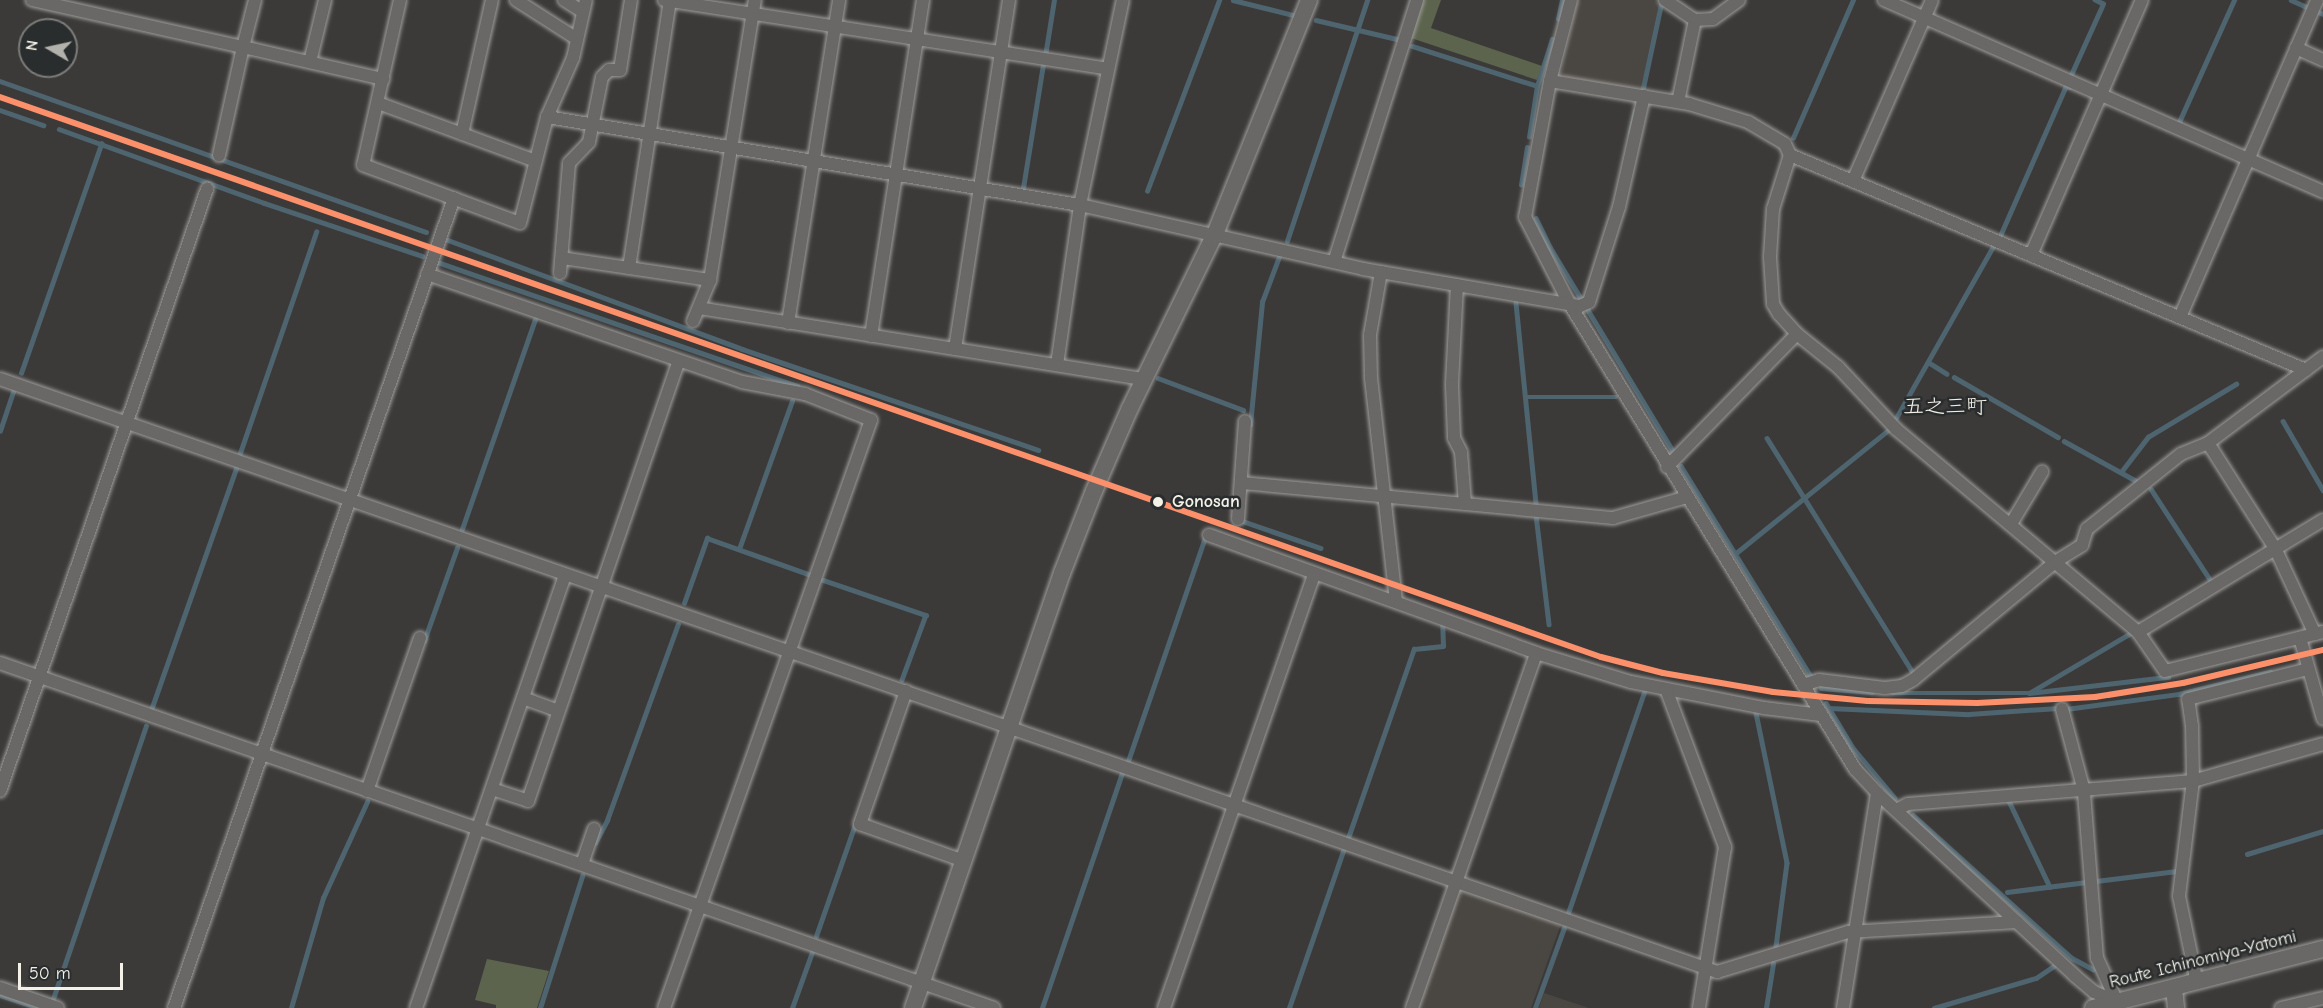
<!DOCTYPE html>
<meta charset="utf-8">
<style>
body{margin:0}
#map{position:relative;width:2323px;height:1008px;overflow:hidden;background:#3b3a39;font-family:"Comic Neue","Klee One",sans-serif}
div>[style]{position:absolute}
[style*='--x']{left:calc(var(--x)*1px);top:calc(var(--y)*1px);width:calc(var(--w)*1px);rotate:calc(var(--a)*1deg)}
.built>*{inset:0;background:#4a4641}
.green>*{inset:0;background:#5c644d}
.stream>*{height:4.5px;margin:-2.25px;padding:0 2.25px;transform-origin:2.25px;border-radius:2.25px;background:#4e6570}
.roads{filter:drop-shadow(0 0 2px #9f9e9b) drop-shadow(0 0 2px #9f9e9b)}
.street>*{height:12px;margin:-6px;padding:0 6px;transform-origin:6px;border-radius:6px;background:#696866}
.secondary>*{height:16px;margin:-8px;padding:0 8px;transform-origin:8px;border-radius:8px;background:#696866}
.rail-1>*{height:6px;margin:-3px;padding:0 3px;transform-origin:3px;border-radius:3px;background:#fb906b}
.dots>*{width:16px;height:16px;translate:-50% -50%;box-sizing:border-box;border:3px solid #2a2d2e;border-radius:50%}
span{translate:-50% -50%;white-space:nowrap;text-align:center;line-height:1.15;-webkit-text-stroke:5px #2a2d2e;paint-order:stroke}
.stop-label{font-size:18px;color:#f4f1e8;font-weight:700}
.left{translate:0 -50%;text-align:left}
.street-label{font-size:18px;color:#f4f1e8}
.quarter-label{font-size:21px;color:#f4f1e8}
.north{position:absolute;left:18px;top:18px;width:60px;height:60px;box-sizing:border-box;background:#2a2d2e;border:2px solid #7b7b78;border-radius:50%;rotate:279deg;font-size:16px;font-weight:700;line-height:24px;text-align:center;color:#f4f1e8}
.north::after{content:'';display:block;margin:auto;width:21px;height:27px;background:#b3b1ab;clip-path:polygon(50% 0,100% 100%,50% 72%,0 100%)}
.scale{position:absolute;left:18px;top:963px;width:105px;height:27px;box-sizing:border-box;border:3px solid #f4f1e8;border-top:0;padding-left:8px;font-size:18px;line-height:21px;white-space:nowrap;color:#f4f1e8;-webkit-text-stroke:4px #2a2d2e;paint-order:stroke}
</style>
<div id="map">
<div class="built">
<i style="clip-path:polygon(1578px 0,1660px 0,1641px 90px,1567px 77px,1561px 73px)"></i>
<i style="clip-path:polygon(1463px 886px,1562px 921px,1531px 1008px,1413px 1008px,1456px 889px)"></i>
<i style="clip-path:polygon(1544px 993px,1589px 1008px,1539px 1008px)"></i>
</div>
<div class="green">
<i style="clip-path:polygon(1422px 0,1441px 0,1431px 28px,1542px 66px,1537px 80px,1411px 38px)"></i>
<i style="clip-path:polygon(487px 959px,549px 971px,537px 1008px,496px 1008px,496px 1005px,475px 1000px)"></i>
</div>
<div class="stream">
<i style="--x:1233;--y:0;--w:62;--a:14"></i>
<i style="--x:2291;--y:0;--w:20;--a:24"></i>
<i style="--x:2316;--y:11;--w:8;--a:23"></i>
<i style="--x:1558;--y:19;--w:19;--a:-78"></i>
<i style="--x:1316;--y:20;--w:87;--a:13.2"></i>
<i style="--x:1412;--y:46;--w:131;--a:17.7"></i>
<i style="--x:1537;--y:86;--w:49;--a:-72.3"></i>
<i style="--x:1045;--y:56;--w:57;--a:-80.9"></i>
<i style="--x:2070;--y:77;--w:80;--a:-65.7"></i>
<i style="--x:2103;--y:4;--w:9;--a:-153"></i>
<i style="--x:0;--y:81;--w:452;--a:19.5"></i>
<i style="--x:1643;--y:88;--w:86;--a:-77.9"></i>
<i style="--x:0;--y:110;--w:46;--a:19.2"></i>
<i style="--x:2179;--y:122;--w:134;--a:-65.7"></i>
<i style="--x:59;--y:129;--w:218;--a:19.8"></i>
<i style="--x:264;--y:203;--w:167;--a:18.5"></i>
<i style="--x:1630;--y:133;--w:22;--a:-77"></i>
<i style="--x:1529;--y:137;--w:52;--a:-81.1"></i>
<i style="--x:1793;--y:138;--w:150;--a:-66.5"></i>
<i style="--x:1521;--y:185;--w:38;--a:-81"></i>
<i style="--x:1023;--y:188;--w:125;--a:-80.8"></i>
<i style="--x:1147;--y:191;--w:204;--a:-69.3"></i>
<i style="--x:1536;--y:218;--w:32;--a:64"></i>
<i style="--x:1550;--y:247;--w:238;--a:58.9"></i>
<i style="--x:2000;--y:236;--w:164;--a:-66.3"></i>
<i style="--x:2066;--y:86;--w:4;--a:14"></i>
<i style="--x:448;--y:240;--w:314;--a:20.3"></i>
<i style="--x:742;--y:349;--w:313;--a:18.8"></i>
<i style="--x:1287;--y:241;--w:254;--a:-71.6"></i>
<i style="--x:440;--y:263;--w:378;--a:19"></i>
<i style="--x:1516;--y:303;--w:201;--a:84.3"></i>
<i style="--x:1928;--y:362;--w:22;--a:32"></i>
<i style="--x:21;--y:373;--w:243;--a:-70.7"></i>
<i style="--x:1954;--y:377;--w:120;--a:30"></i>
<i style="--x:1158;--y:378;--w:91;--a:20.6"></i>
<i style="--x:1525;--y:397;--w:91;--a:0"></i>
<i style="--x:1896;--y:418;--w:199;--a:-60.5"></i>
<i style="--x:2283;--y:421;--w:80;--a:59.9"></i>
<i style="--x:1250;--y:425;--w:124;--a:-84.4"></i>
<i style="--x:1262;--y:302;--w:51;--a:-69.4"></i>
<i style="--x:0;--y:431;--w:41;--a:-71.6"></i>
<i style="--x:1767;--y:438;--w:277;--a:58.1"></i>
<i style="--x:2064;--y:441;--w:87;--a:28.9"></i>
<i style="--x:240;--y:453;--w:234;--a:-71"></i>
<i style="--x:1681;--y:466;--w:246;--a:58.3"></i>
<i style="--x:2121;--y:472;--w:44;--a:-52.4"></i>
<i style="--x:2148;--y:437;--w:103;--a:-31.1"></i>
<i style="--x:2151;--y:489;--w:110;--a:56.9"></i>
<i style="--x:1536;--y:515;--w:110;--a:83.2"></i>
<i style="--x:1242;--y:519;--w:2;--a:90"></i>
<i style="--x:1242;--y:521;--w:83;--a:18.9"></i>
<i style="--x:462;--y:529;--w:225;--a:-70.8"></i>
<i style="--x:739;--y:549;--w:157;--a:-70.3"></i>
<i style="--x:1736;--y:553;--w:201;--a:-38.9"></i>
<i style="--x:823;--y:580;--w:109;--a:18.8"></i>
<i style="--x:926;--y:615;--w:69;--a:110.3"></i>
<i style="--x:684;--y:603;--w:69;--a:-70.5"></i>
<i style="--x:707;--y:538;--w:114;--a:19.6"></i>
<i style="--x:424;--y:641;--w:99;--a:-70.5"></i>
<i style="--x:1821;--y:688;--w:51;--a:4.5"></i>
<i style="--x:2031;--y:692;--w:120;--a:-30.6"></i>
<i style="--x:1892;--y:693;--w:137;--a:0"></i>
<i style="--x:2029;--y:693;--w:140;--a:-6.6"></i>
<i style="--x:1826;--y:703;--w:52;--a:59"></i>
<i style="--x:1853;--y:748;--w:65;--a:50"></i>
<i style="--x:1829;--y:708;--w:140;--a:2.5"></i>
<i style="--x:1969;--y:714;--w:89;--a:-3.9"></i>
<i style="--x:2066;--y:709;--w:114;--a:-7.6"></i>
<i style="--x:2179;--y:694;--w:94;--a:-13.6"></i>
<i style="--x:151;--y:710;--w:256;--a:-70.6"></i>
<i style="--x:1756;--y:713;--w:153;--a:78.3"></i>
<i style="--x:1787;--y:863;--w:85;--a:97.5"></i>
<i style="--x:1128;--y:761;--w:236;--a:-71"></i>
<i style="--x:2009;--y:801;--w:95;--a:64.5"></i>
<i style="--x:1913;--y:815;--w:214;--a:42"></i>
<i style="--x:2072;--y:958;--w:24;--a:28"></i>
<i style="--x:1348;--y:838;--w:200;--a:-70.8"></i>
<i style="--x:1414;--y:649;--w:29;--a:-6"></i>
<i style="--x:1443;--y:646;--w:24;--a:-92"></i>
<i style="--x:595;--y:843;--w:26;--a:-62"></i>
<i style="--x:607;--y:820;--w:208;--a:-70.1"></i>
<i style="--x:2247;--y:854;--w:79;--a:-16.8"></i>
<i style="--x:2096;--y:881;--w:83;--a:-7"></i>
<i style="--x:2007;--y:892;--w:80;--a:-7.2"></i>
<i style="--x:1568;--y:913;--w:236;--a:-71"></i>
<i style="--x:816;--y:936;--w:121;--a:-70.7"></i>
<i style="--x:0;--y:995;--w:41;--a:18.4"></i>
<i style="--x:53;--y:999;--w:288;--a:-71.2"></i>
<i style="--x:291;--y:1008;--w:115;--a:-73.8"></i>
<i style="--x:323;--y:898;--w:106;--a:-65.4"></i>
<i style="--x:540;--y:1008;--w:139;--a:-72.3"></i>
<i style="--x:792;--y:1008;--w:59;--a:-70.3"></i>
<i style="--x:1042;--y:1008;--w:248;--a:-71.2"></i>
<i style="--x:1289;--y:1008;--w:166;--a:-71"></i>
<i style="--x:1535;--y:1008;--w:85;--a:-70.1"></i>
<i style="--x:1766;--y:1008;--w:45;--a:-81"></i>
<i style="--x:1934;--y:1008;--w:106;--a:-16.4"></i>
<i style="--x:2036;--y:978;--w:22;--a:-34"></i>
</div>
<div class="roads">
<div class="street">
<i style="--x:32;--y:0;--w:216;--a:12.6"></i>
<i style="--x:243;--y:47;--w:111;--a:102.5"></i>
<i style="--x:255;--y:0;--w:49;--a:104.3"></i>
<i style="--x:243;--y:47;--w:144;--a:12.9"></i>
<i style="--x:400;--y:0;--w:169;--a:102.6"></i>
<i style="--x:363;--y:165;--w:167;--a:20.3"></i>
<i style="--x:520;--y:223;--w:109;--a:-75.7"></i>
<i style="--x:547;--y:117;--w:64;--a:-66.2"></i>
<i style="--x:573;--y:58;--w:59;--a:-77.4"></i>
<i style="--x:516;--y:0;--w:72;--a:32.6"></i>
<i style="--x:564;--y:0;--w:22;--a:32"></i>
<i style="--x:664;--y:0;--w:449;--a:8.8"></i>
<i style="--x:1571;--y:0;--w:84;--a:104.5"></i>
<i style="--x:1550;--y:81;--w:138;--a:100.4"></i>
<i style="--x:1525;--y:217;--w:97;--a:62.9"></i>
<i style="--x:1569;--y:303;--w:547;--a:58.46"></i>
<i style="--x:1855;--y:769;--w:33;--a:47"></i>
<i style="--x:1877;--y:793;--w:270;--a:42.7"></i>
<i style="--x:2075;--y:976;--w:25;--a:40"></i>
<i style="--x:2094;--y:992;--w:25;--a:23"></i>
<i style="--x:2117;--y:1002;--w:48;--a:-114.4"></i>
<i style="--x:2097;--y:958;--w:168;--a:-94.5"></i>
<i style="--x:2084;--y:791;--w:85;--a:-105"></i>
<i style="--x:1665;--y:0;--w:36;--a:34"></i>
<i style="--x:1695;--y:20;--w:18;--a:-3"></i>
<i style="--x:1713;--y:19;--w:32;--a:-36"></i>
<i style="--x:1884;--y:0;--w:479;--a:23.6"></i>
<i style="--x:2296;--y:48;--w:30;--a:24"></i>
<i style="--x:310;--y:62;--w:64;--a:-76.4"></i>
<i style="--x:1550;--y:81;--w:141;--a:9.4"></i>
<i style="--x:1689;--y:104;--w:62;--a:17"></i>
<i style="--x:1748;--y:122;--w:43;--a:30.7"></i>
<i style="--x:1785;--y:144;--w:12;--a:66"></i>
<i style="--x:1790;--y:155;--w:57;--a:107.5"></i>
<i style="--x:1773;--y:209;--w:48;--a:93.6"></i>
<i style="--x:1770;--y:257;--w:47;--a:86.3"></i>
<i style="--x:1773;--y:304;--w:12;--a:59"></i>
<i style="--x:1779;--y:314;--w:27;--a:48"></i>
<i style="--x:1797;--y:334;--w:53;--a:38.8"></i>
<i style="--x:1838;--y:367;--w:85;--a:46.9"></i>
<i style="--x:1896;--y:429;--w:316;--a:40"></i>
<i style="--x:2138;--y:632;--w:47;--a:55.3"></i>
<i style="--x:2165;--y:671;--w:163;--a:-13.9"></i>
<i style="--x:1678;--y:102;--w:84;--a:-78.3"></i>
<i style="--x:378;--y:103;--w:168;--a:20.2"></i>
<i style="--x:547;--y:117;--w:540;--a:9.38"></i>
<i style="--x:1080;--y:205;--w:290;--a:12.7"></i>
<i style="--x:1363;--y:269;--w:220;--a:9.7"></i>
<i style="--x:1580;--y:306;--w:10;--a:-24"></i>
<i style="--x:1589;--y:302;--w:100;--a:-72.5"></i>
<i style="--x:1619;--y:207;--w:114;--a:-77.3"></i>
<i style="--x:462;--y:134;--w:137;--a:-77.4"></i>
<i style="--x:1790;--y:155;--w:559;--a:22.62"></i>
<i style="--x:1853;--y:181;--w:197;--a:-66.4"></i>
<i style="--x:2031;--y:255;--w:278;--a:-66.5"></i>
<i style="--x:562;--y:258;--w:150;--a:8.5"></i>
<i style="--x:1334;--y:262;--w:275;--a:-72.4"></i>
<i style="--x:629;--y:268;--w:270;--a:-81.3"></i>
<i style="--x:1381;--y:272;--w:64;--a:99.9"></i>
<i style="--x:1370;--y:335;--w:43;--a:88.7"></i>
<i style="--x:1371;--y:378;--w:224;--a:83.6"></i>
<i style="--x:560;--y:273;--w:110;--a:-85.3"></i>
<i style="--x:569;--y:163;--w:29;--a:-46"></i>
<i style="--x:589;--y:142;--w:66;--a:-78.7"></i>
<i style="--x:602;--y:77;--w:10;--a:-45"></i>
<i style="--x:609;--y:70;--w:11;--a:0"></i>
<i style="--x:620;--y:70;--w:71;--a:-81.1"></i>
<i style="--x:427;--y:274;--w:333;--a:18.9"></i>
<i style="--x:742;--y:382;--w:64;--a:10.8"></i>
<i style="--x:805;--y:394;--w:71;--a:21.5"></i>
<i style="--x:871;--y:420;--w:623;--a:109.39"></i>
<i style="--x:1457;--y:285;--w:100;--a:92.9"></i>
<i style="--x:1452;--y:385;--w:53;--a:87.8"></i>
<i style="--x:1454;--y:438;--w:16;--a:63"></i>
<i style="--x:1461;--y:452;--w:52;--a:85.6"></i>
<i style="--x:699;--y:308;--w:451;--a:9.1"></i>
<i style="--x:2180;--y:317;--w:345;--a:-66.6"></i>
<i style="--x:693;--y:321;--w:44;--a:-67.5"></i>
<i style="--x:710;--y:280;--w:284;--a:-80.9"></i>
<i style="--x:788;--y:323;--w:327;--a:-81"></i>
<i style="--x:871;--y:336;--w:340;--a:-81.2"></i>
<i style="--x:955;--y:349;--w:353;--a:-81.2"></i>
<i style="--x:1057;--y:365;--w:162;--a:-81.8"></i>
<i style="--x:1080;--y:205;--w:209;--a:-78.2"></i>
<i style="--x:0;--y:379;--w:1817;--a:19.05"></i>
<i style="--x:1717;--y:972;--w:137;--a:-17"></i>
<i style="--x:1848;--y:932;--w:169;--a:-3.4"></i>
<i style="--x:2208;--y:443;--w:125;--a:57.5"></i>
<i style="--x:2275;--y:548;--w:95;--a:65.1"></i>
<i style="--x:1667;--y:467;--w:186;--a:-45.7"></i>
<i style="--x:1242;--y:483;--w:373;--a:5.4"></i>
<i style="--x:1613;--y:518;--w:77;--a:-15.8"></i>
<i style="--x:1238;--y:519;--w:98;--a:-85.9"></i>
<i style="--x:2011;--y:524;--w:61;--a:-59.2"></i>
<i style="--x:1209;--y:535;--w:348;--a:19.8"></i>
<i style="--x:1536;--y:653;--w:99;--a:17"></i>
<i style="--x:1631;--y:682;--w:136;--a:11.1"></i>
<i style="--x:1764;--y:708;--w:57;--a:7"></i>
<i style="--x:2138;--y:632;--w:216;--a:-31.2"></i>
<i style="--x:2300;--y:638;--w:84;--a:74.1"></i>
<i style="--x:0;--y:663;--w:1052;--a:19.14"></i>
<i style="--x:1803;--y:685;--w:17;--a:-17"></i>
<i style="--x:1819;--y:680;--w:66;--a:6.9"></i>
<i style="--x:1885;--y:688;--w:17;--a:-7"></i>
<i style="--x:1902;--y:686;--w:13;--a:-29"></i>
<i style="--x:1913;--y:680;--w:185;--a:-39.7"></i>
<i style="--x:2055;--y:562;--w:32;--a:-32"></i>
<i style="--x:2082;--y:545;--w:17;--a:-73"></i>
<i style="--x:2087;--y:529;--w:120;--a:-38.6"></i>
<i style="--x:2181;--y:454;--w:29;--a:-22"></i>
<i style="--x:2208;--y:443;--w:144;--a:-36.8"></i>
<i style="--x:1666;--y:689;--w:169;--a:69.5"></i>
<i style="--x:1725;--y:847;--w:163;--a:99.2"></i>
<i style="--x:906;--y:691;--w:141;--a:109.1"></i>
<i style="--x:860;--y:824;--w:110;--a:19.6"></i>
<i style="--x:523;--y:698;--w:37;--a:20"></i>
<i style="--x:492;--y:789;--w:38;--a:18"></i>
<i style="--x:528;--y:801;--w:465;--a:-71.1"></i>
<i style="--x:0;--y:791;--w:637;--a:-71.02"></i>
<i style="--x:367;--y:791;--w:162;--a:-70.9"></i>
<i style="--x:1896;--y:810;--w:13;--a:-27"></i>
<i style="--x:1908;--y:804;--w:286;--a:-4.6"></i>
<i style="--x:2193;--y:781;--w:135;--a:-15.9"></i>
<i style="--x:582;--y:864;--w:37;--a:-71"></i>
<i style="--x:2197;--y:983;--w:89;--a:-101.7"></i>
<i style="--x:2179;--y:896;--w:116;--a:-83.1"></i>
<i style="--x:2193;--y:781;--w:55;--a:-91"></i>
<i style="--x:2192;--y:726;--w:27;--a:-98"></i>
<i style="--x:2188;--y:699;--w:124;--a:-14"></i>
<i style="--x:0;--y:988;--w:61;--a:19"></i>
<i style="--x:174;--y:1008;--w:857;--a:-70.93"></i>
<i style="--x:416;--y:1008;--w:458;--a:-71"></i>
<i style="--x:1164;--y:1008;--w:460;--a:-70.9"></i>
<i style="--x:1412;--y:1008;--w:376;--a:-70.7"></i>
<i style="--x:1843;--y:1008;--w:218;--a:-81"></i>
<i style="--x:2281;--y:1008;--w:43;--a:-13.4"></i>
</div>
<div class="secondary">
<i style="--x:2174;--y:988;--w:20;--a:84"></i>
<i style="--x:913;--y:1008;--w:460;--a:-71.1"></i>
<i style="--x:1062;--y:573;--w:88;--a:-68.7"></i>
<i style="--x:1094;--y:491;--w:90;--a:-66.6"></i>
<i style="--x:1130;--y:408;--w:194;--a:-64"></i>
<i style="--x:1215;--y:234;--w:252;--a:-68.1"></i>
<i style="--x:2093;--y:1008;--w:237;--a:-14.4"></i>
</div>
</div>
<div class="rail-1">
<i style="--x:0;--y:97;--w:1696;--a:19.28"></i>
<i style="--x:1601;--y:657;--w:64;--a:14.5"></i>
<i style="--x:1663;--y:673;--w:112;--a:9.8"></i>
<i style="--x:1773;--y:692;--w:95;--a:5.4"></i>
<i style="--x:1868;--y:701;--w:109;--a:1.1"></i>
<i style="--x:1977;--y:703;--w:118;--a:-2.9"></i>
<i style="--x:2095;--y:697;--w:89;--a:-9"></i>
<i style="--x:2183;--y:683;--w:144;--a:-13.3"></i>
</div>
<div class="dots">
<i style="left:1158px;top:502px;background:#f4f1e8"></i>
</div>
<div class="stop-label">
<span class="left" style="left:1172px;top:502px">Gonosan</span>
</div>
<div class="street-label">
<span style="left:2203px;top:960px;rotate:-14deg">Route Ichinomiya-Yatomi</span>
</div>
<div class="quarter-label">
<span style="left:1945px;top:406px">五之三町</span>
</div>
<div class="north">N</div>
<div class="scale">50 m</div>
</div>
